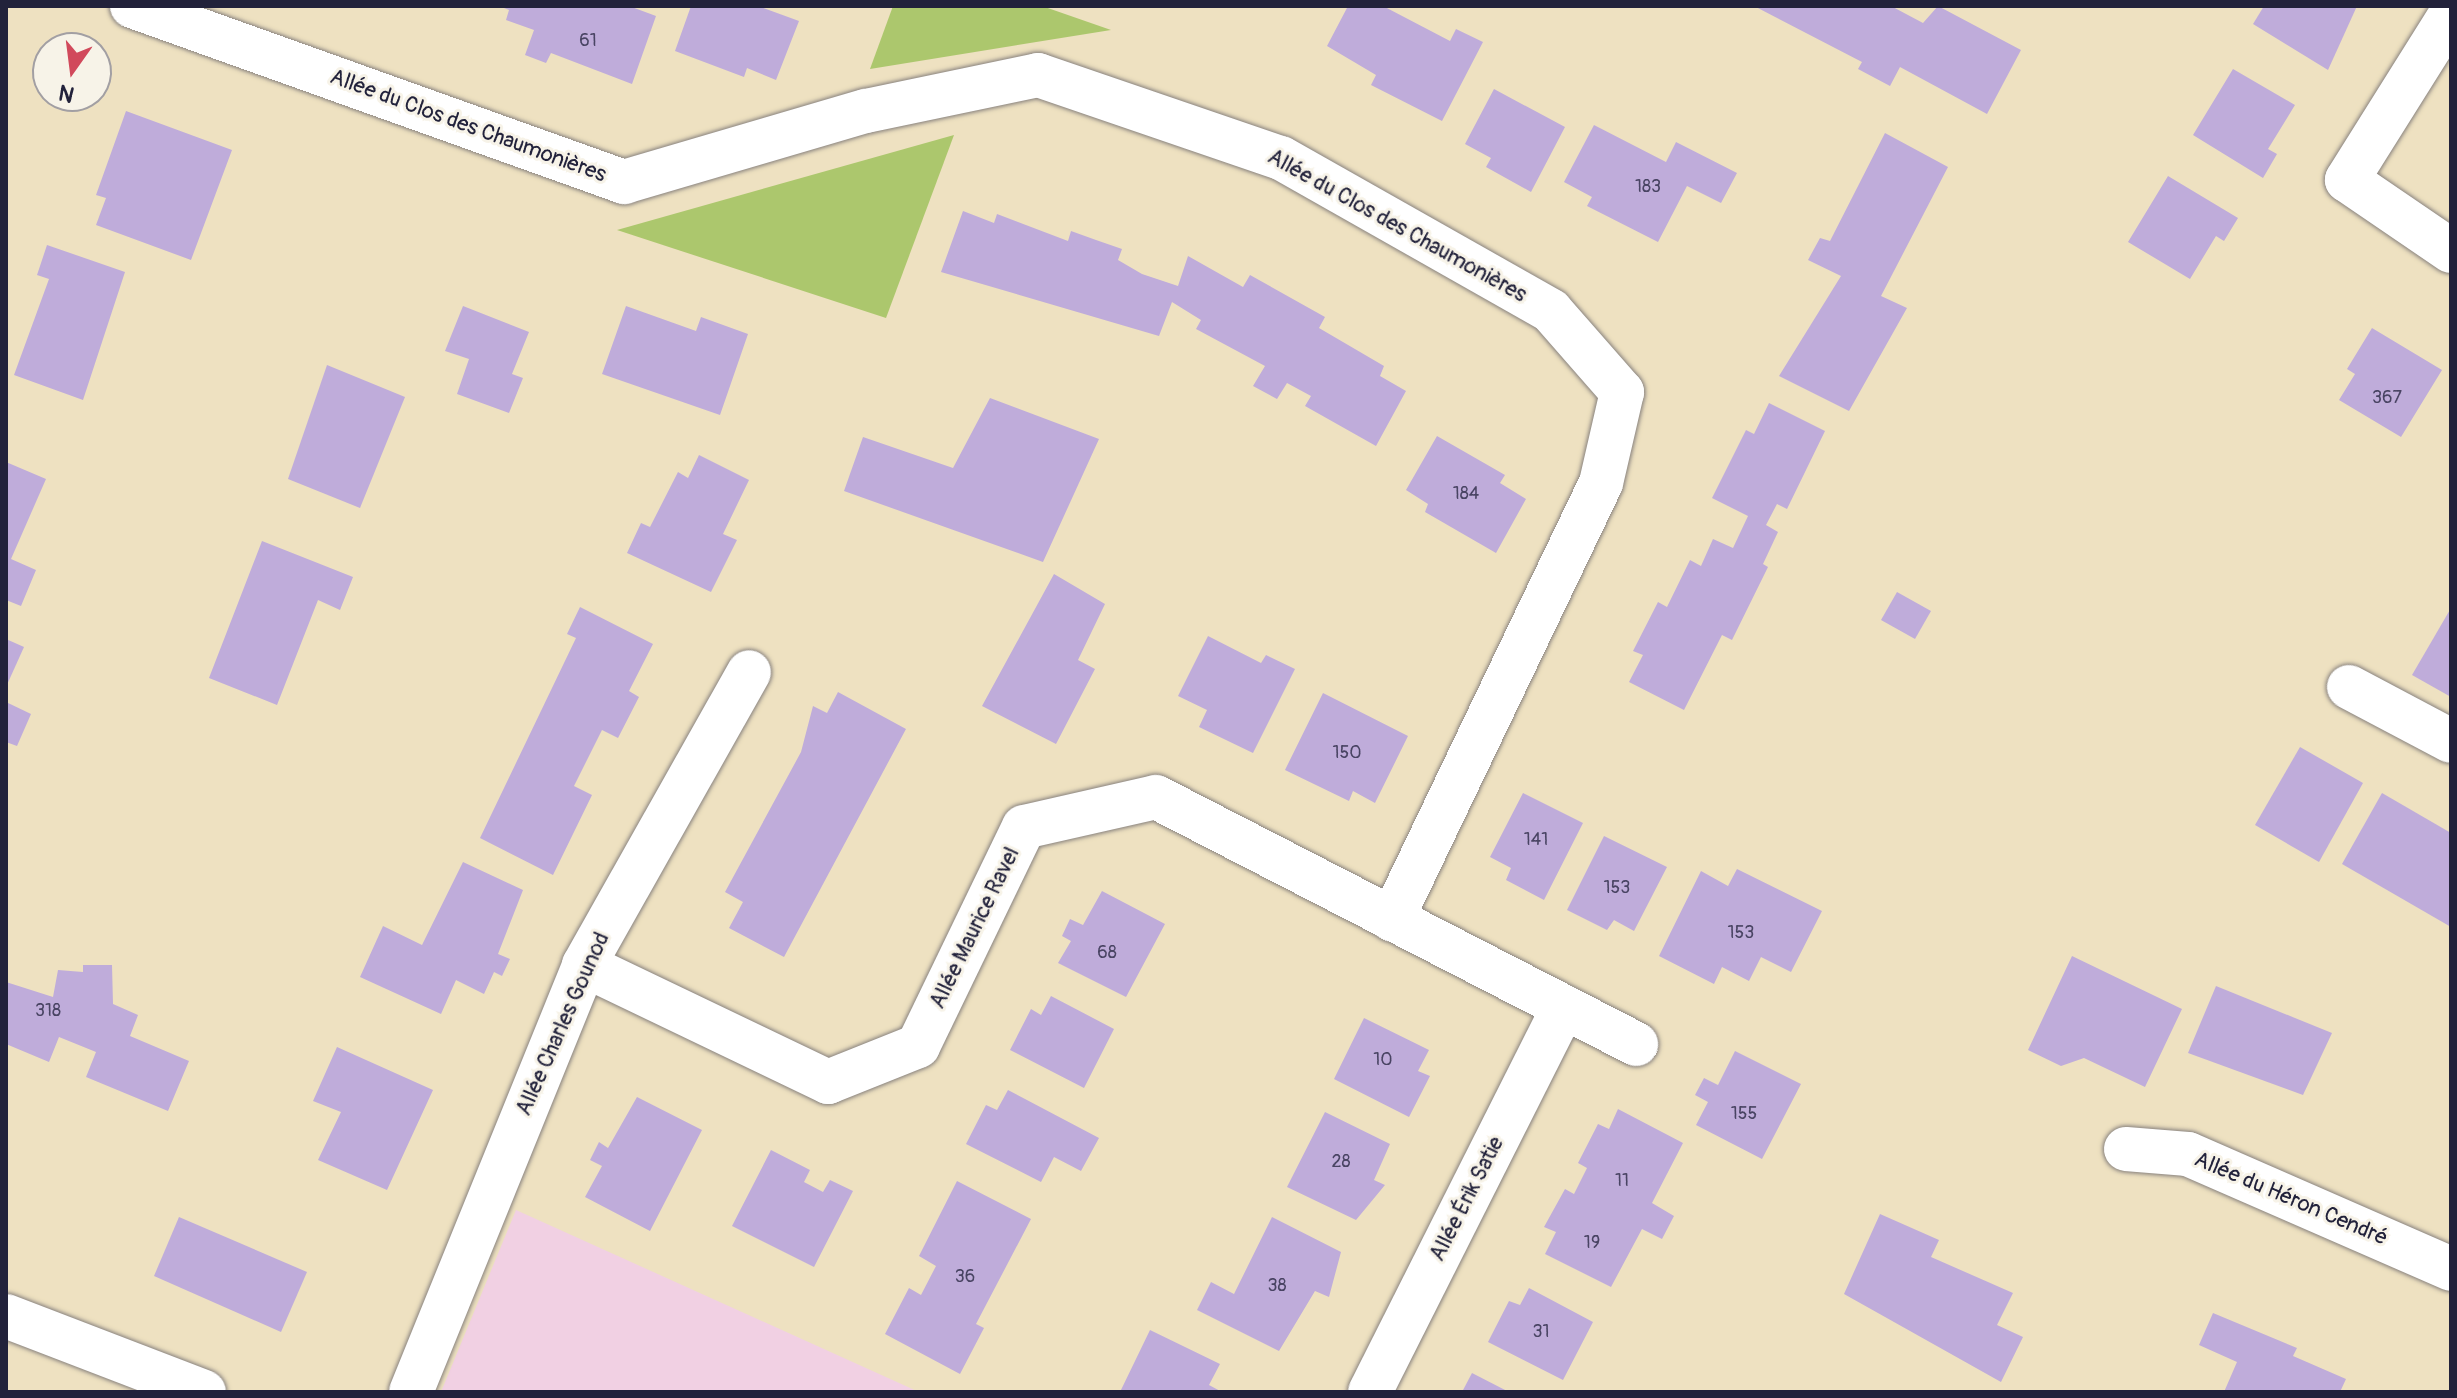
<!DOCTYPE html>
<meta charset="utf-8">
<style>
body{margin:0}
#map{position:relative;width:2457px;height:1398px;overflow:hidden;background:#eee1c1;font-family:Pangolin,sans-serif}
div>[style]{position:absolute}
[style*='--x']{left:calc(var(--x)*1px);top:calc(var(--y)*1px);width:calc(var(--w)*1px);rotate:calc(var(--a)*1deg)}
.built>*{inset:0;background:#f1d0e3}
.green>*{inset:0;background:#acc76d}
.building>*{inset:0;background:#bfacda}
.roads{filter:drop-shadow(0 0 2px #88827e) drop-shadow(0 0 2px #88827e)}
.street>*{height:44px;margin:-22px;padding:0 22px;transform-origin:22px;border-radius:22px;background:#fff}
span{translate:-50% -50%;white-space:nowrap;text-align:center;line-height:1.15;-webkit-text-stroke:6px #f7f3e8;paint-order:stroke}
.number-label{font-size:18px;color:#494463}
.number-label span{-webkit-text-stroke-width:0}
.street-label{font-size:22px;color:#22223b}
.frame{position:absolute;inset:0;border:8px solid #22223b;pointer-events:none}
.north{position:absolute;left:32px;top:32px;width:80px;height:80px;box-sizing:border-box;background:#f7f3e8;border:2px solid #a29fa3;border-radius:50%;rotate:194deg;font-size:22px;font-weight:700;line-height:32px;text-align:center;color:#22223b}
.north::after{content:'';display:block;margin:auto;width:28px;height:36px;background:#d1495b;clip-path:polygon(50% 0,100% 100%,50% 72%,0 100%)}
</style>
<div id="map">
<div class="built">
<i style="clip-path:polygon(516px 1210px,919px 1392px,441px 1392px)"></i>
</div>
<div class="green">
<i style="clip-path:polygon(893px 6px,1042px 6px,1111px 30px,870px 69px)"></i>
<i style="clip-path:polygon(954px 135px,886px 318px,617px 230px)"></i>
</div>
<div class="building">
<i style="clip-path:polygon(499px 6px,629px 6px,656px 16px,632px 84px,551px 53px,546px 63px,525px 55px,534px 30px,506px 20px,509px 10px)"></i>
<i style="clip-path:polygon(691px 6px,758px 6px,799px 21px,776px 80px,747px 68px,744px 77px,675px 51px)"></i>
<i style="clip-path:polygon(1348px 6px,1383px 6px,1450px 41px,1456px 29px,1483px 42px,1442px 121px,1371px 85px,1376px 75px,1327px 46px)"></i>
<i style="clip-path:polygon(1754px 6px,1891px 6px,1923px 23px,1938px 6px,2021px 50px,1987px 114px,1900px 67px,1890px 86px,1858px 69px,1862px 62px)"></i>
<i style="clip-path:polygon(2264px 6px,2357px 6px,2328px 70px,2253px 24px)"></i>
<i style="clip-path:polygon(2233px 69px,2295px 105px,2268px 149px,2277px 154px,2263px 178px,2193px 135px)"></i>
<i style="clip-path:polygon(1494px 89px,1565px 127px,1531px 192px,1486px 167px,1491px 158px,1465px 144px)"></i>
<i style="clip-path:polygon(126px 111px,232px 150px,191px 260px,96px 225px,106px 198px,96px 195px)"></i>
<i style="clip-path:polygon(1594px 125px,1666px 162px,1676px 142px,1737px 173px,1721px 203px,1687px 186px,1658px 242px,1587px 206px,1592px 197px,1564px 182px)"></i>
<i style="clip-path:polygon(1885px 133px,1948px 167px,1881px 296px,1907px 308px,1849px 411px,1779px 376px,1841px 276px,1808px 260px,1820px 238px,1830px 241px)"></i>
<i style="clip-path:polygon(2168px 176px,2238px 218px,2224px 241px,2216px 236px,2190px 279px,2128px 242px)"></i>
<i style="clip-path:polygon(963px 211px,994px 223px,997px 214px,1068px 241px,1071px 231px,1096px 240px,1122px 249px,1118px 260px,1142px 274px,1178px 286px,1188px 256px,1243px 287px,1250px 275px,1325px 317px,1319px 328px,1384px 366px,1380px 376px,1406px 391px,1376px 446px,1305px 406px,1311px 396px,1287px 383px,1277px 399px,1253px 386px,1265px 366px,1196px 329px,1201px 320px,1172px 302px,1159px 336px,941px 272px)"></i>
<i style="clip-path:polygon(47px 245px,125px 272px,83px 400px,14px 375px,49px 279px,37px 275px)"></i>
<i style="clip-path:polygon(463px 306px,529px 332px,512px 374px,523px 378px,509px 413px,457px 394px,469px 359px,445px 351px)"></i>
<i style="clip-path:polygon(626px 306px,696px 331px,701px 317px,748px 334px,720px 415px,602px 374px)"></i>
<i style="clip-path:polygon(2372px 328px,2442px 370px,2401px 437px,2339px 400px,2355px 374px,2347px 369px)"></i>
<i style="clip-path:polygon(327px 365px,405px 397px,360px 508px,288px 479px)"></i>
<i style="clip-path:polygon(990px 398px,1099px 439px,1043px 562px,844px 491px,863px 437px,953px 468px)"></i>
<i style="clip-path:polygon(1769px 403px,1825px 431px,1787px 509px,1777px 504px,1766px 525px,1778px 532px,1763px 564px,1768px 567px,1732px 640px,1722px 635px,1684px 710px,1629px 682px,1643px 655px,1633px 651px,1658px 602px,1667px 607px,1690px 560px,1701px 566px,1713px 539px,1733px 548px,1748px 516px,1712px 498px,1746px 430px,1754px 434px)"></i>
<i style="clip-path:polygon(1437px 436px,1505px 475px,1500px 483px,1526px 499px,1496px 553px,1425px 512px,1428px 504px,1406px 490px)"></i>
<i style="clip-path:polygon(699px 455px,749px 480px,723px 534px,737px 540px,711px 592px,627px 553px,641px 523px,650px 527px,678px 472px,688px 478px)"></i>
<i style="clip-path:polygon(6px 462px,46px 479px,11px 559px,36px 570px,21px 606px,6px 600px)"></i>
<i style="clip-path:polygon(262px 541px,353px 577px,340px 610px,318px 600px,277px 705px,209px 678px)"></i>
<i style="clip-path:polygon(1054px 574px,1105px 604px,1078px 660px,1095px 669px,1056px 744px,982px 706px)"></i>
<i style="clip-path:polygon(1897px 592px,1931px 611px,1915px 639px,1881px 620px)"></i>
<i style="clip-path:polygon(580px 607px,653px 644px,629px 691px,639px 697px,618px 738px,602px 730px,574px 786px,592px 795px,553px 875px,480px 838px,576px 638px,567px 634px)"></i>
<i style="clip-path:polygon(2451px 608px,2451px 697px,2412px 675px)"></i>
<i style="clip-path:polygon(1208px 636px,1261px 663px,1266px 655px,1295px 669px,1253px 753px,1199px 727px,1207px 710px,1178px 696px)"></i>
<i style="clip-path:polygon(6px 639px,24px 647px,6px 687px)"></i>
<i style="clip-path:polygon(838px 692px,906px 729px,784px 957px,729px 928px,743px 902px,725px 892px,801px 752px,813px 706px,827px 713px)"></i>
<i style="clip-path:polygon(1323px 693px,1408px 736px,1375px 803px,1353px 791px,1349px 801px,1285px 770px)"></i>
<i style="clip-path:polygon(6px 702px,31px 714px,17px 746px,6px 742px)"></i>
<i style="clip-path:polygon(2300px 747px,2363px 783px,2319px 862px,2255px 825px)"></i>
<i style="clip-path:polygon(1523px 793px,1583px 823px,1544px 900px,1506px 880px,1511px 868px,1490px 857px)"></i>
<i style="clip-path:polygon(2382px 793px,2451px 833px,2451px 927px,2342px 864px)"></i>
<i style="clip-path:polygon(1604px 836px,1667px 867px,1634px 931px,1614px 920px,1607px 930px,1567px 910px)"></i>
<i style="clip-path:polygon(463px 862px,523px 890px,498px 954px,510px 959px,502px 976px,494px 972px,484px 994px,456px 980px,441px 1014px,360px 977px,383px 926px,422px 945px)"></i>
<i style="clip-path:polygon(1737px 869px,1822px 911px,1791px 972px,1761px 957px,1749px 981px,1722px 967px,1714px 984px,1659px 956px,1701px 871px,1728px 886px)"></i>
<i style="clip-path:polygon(1102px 891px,1165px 924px,1126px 997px,1058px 963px,1071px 941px,1062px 936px,1070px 919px,1083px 925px)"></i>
<i style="clip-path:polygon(2072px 956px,2182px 1009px,2145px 1087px,2084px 1058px,2061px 1066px,2028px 1050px)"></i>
<i style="clip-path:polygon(83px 965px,112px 965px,113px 1004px,138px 1015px,130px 1036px,189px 1061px,168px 1111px,86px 1077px,96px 1052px,59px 1037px,49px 1062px,6px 1044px,6px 982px,53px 997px,58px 970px,83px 972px)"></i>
<i style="clip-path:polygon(2216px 986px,2332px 1033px,2303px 1095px,2188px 1053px)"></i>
<i style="clip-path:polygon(1051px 996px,1114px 1029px,1084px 1088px,1010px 1050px,1031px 1009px,1041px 1015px)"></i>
<i style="clip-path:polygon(1364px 1018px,1429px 1050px,1418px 1071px,1430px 1076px,1409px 1117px,1334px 1079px)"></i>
<i style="clip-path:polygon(337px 1047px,433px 1090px,387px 1190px,318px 1160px,341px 1112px,313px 1101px)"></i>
<i style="clip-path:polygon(1735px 1051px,1801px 1084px,1762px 1159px,1696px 1125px,1708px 1102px,1695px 1095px,1704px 1078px,1718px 1085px)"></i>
<i style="clip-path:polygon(1008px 1090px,1099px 1138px,1081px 1171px,1054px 1157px,1041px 1182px,966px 1144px,986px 1105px,997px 1110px)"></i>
<i style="clip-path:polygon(637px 1097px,702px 1130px,650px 1231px,585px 1197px,602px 1166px,590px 1160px,599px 1142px,608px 1148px)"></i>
<i style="clip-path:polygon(1618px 1109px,1683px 1143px,1652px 1203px,1674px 1216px,1662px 1239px,1642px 1229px,1611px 1287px,1545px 1254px,1556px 1232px,1544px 1227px,1565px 1189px,1574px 1194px,1587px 1168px,1578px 1163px,1598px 1124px,1609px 1129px)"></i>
<i style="clip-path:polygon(1325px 1112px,1390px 1144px,1374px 1180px,1385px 1185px,1356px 1220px,1287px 1187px)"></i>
<i style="clip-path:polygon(771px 1150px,810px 1170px,804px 1182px,823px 1192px,830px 1180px,853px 1191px,814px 1267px,732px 1226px)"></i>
<i style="clip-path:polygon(957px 1181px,1031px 1219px,976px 1324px,984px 1328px,960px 1374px,885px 1334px,909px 1288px,921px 1295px,936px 1266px,919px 1256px)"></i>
<i style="clip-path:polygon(1880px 1214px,1939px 1240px,1931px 1257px,2013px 1293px,1997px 1325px,2023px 1337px,2001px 1382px,1844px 1294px)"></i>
<i style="clip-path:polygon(179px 1217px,307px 1272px,281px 1332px,154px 1276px)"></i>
<i style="clip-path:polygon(1272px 1217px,1341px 1252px,1329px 1297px,1315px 1291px,1279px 1351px,1197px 1310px,1211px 1282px,1234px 1294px)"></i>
<i style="clip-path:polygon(1529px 1288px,1593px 1322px,1563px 1380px,1488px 1342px,1509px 1301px,1520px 1305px)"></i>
<i style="clip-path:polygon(2213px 1313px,2297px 1348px,2293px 1356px,2346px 1379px,2340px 1392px,2224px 1392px,2237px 1362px,2199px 1345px)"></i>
<i style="clip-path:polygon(1150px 1330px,1220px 1364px,1209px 1385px,1222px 1392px,1120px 1392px)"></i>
<i style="clip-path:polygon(1472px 1373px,1509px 1392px,1462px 1392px)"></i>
</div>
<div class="roads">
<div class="street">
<i style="--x:132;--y:6;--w:523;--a:19.68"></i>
<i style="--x:624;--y:182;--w:252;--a:-16.4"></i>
<i style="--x:866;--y:111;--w:176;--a:-11.8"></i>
<i style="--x:1038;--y:75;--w:257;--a:18.9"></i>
<i style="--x:1281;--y:158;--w:310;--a:29.5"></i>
<i style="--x:1551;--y:311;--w:108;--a:48.8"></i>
<i style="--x:1622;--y:392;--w:93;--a:103"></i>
<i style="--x:1601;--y:483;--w:484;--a:115.6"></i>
<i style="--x:2451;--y:14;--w:196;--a:122.1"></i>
<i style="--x:2347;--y:180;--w:126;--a:34.3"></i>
<i style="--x:2349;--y:687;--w:115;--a:27.9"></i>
<i style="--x:584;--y:965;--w:271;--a:25.6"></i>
<i style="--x:828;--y:1082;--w:97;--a:-21.8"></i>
<i style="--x:918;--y:1046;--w:243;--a:-64.2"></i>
<i style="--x:1024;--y:827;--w:135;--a:-12.8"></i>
<i style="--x:1156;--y:797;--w:540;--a:27.23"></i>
<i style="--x:2126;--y:1149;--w:62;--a:4.6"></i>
<i style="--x:2188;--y:1154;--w:287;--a:23.6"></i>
<i style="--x:6;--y:1316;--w:212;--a:21"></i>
<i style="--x:411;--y:1392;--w:461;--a:-67.9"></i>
<i style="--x:584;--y:965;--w:336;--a:-60.6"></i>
<i style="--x:1370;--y:1392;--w:431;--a:-63.3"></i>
</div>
</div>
<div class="number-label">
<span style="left:588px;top:41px">61</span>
<span style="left:1648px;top:187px">183</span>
<span style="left:2387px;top:398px">367</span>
<span style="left:1466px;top:494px">184</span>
<span style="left:1347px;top:753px">150</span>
<span style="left:1536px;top:840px">141</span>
<span style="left:1617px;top:888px">153</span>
<span style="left:1741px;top:933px">153</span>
<span style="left:1107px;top:953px">68</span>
<span style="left:48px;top:1011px">318</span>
<span style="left:1383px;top:1060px">10</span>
<span style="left:1744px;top:1114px">155</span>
<span style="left:1341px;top:1162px">28</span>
<span style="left:1622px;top:1181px">11</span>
<span style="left:1592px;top:1243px">19</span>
<span style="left:965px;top:1277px">36</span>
<span style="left:1277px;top:1286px">38</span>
<span style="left:1541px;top:1332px">31</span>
</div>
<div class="street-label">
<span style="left:468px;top:126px;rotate:20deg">Allée du Clos des Chaumonières</span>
<span style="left:1397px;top:226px;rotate:29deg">Allée du Clos des Chaumonières</span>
<span style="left:975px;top:928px;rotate:-64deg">Allée Maurice Ravel</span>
<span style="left:563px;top:1024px;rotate:-66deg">Allée Charles Gounod</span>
<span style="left:1467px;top:1199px;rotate:-63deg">Allée Érik Satie</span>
<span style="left:2291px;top:1199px;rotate:23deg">Allée du Héron Cendré</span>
</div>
<div class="frame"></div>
<div class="north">N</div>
</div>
